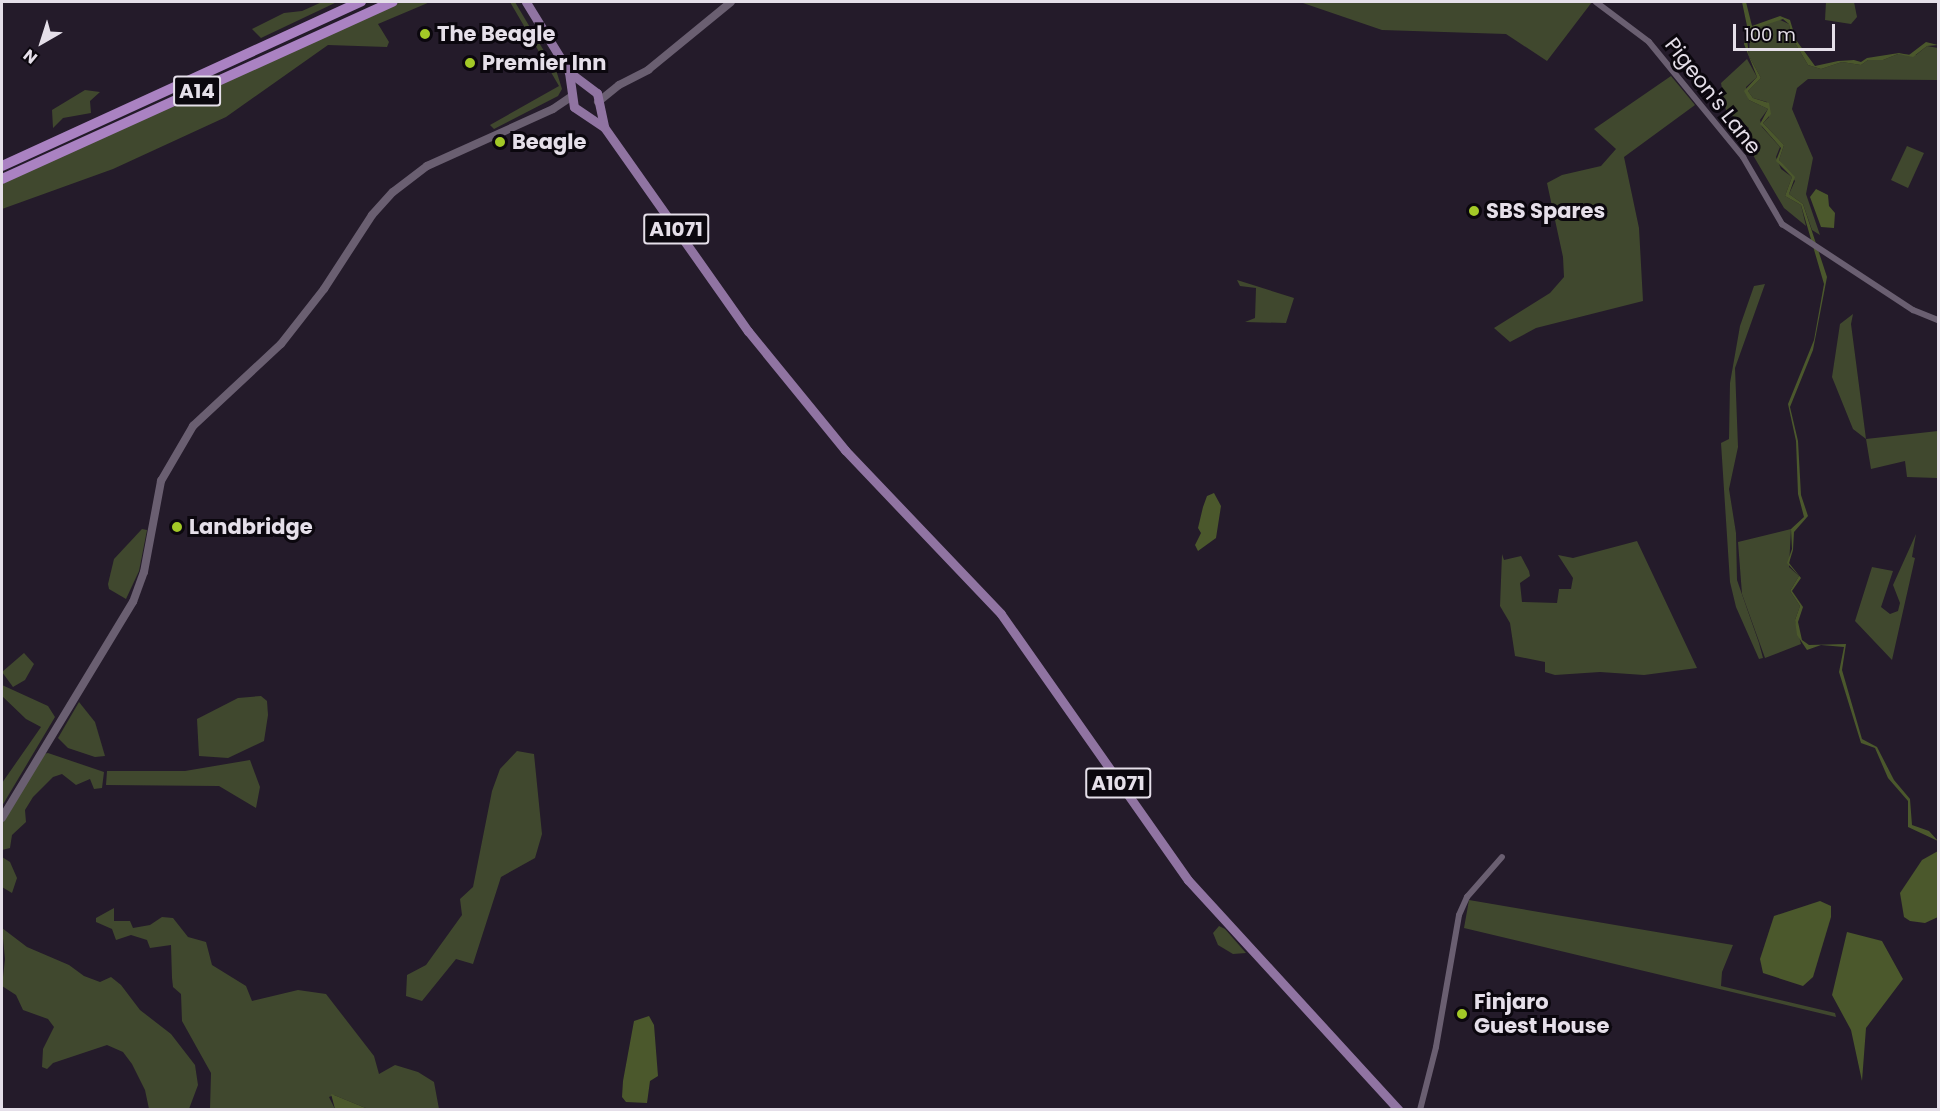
<!DOCTYPE html>
<style>
body{margin:0}
#map{position:relative;width:1940px;height:1111px;overflow:hidden;background:#241b2a;font-family:Poppins,sans-serif}
div>[style]{position:absolute}
[style*='--x']{left:calc(var(--x)*1px);top:calc(var(--y)*1px);width:calc(var(--w)*1px);rotate:calc(var(--a)*1deg)}
.green>*{inset:0;background:#40482e}
.water>*{inset:0;background:#4b582c}
.street>*{height:6px;margin:-3px;padding:0 3px;transform-origin:3px;border-radius:3px;background:#6a5f71}
.secondary>*{height:8px;margin:-4px;padding:0 4px;transform-origin:4px;border-radius:4px;background:#6a5f71}
.primary>*{height:9px;margin:-4.5px;padding:0 4.5px;transform-origin:4.5px;border-radius:4.5px;background:#9074a2}
.highway>*{height:10px;margin:-5px;padding:0 5px;transform-origin:5px;border-radius:5px;background:#aa82c2}
.dots>*{width:16px;height:16px;translate:-50% -50%;box-sizing:border-box;border:3px solid #0b070e;border-radius:50%}
span{translate:-50% -50%;white-space:nowrap;text-align:center;line-height:1.15;-webkit-text-stroke:6px #0b070e;paint-order:stroke}
.shield-label span{padding:2px 4px;background:#0b070e;border:2px solid;border-radius:4px;-webkit-text-stroke-width:0}
.shield-label{font-size:20px;color:#e5dfe9;font-weight:700}
.poi-label{font-size:21px;color:#e5dfe9;font-weight:700}
.left{translate:0 -50%;text-align:left}
.street-label{font-size:21px;color:#e5dfe9}
.frame{position:absolute;inset:0;border:3px solid #e5dfe9;pointer-events:none}
.north{position:absolute;left:12px;top:12px;width:60px;height:60px;-webkit-text-stroke:4px #0b070e;paint-order:stroke;rotate:219deg;font-size:16px;font-weight:700;line-height:24px;text-align:center;color:#e5dfe9}
.north::after{content:'';display:block;margin:auto;width:21px;height:27px;background:#e5dfe9;clip-path:polygon(50% 0,100% 100%,50% 72%,0 100%)}
.scale{position:absolute;left:1733px;top:24px;width:102px;height:27px;box-sizing:border-box;border:3px solid #e5dfe9;border-top:0;padding-left:8px;font-size:18px;line-height:21px;white-space:nowrap;color:#e5dfe9;-webkit-text-stroke:4px #0b070e;paint-order:stroke}
</style>
<div id="map">
<div class="green">
<i style="clip-path:polygon(322px 2px,337px 2px,261px 38px,252px 29px,284px 13px,302px 11px)"></i>
<i style="clip-path:polygon(401px 2px,430px 2px,378px 24px,389px 42px,387px 47px,328px 45px,226px 117px,113px 169px,2px 209px,2px 183px)"></i>
<i style="clip-path:polygon(510px 2px,515px 2px,557px 73px,562px 89px,558px 96px,494px 129px,490px 125px,559px 86px)"></i>
<i style="clip-path:polygon(1300px 2px,1592px 2px,1547px 61px,1506px 34px,1382px 30px)"></i>
<i style="clip-path:polygon(1826px 2px,1854px 2px,1857px 17px,1851px 24px,1825px 20px)"></i>
<i style="clip-path:polygon(1778px 19px,1789px 24px,1791px 36px,1808px 65px,1821px 69px,1842px 62px,1861px 65px,1868px 60px,1883px 60px,1898px 54px,1916px 55px,1927px 46px,1938px 48px,1938px 80px,1808px 79px,1797px 88px,1792px 109px,1813px 158px,1806px 194px,1820px 235px,1812px 230px,1803px 204px,1789px 194px,1795px 181px,1779px 160px,1784px 145px,1763px 123px,1769px 117px,1767px 102px,1753px 98px,1748px 91px,1761px 78px,1749px 56px,1750px 30px)"></i>
<i style="clip-path:polygon(1747px 59px,1757px 77px,1746px 87px,1749px 100px,1768px 109px,1760px 120px,1762px 127px,1780px 147px,1776px 157px,1781px 169px,1792px 177px,1785px 196px,1801px 205px,1806px 226px,1784px 208px,1743px 138px,1749px 128px,1726px 111px,1721px 83px)"></i>
<i style="clip-path:polygon(1671px 76px,1695px 105px,1624px 157px,1639px 228px,1643px 301px,1536px 328px,1510px 342px,1494px 328px,1550px 293px,1564px 277px,1563px 257px,1547px 183px,1562px 175px,1601px 166px,1616px 149px,1594px 129px)"></i>
<i style="clip-path:polygon(85px 90px,100px 92px,90px 101px,91px 113px,63px 118px,53px 128px,52px 110px)"></i>
<i style="clip-path:polygon(1907px 146px,1924px 153px,1908px 188px,1891px 180px)"></i>
<i style="clip-path:polygon(1237px 280px,1294px 298px,1286px 323px,1245px 322px,1255px 318px,1256px 288px,1240px 286px)"></i>
<i style="clip-path:polygon(1765px 284px,1735px 368px,1738px 447px,1729px 489px,1736px 533px,1737px 580px,1759px 643px,1763px 658px,1759px 659px,1736px 607px,1730px 582px,1721px 443px,1729px 439px,1730px 383px,1740px 326px,1754px 286px)"></i>
<i style="clip-path:polygon(1853px 314px,1851px 324px,1866px 439px,1938px 431px,1937px 478px,1907px 477px,1905px 461px,1871px 469px,1866px 439px,1853px 429px,1832px 377px,1840px 324px)"></i>
<i style="clip-path:polygon(142px 529px,147px 530px,139px 571px,126px 599px,109px 589px,108px 584px,114px 559px)"></i>
<i style="clip-path:polygon(1791px 529px,1789px 567px,1799px 576px,1790px 591px,1800px 606px,1795px 620px,1801px 644px,1765px 658px,1742px 594px,1738px 542px)"></i>
<i style="clip-path:polygon(1916px 534px,1912px 557px,1915px 558px,1892px 660px,1855px 621px,1872px 567px,1893px 571px,1881px 607px,1890px 614px,1898px 611px,1900px 603px,1893px 585px)"></i>
<i style="clip-path:polygon(1637px 541px,1697px 668px,1644px 675px,1600px 672px,1555px 675px,1545px 672px,1545px 662px,1515px 656px,1510px 623px,1500px 606px,1502px 554px,1504px 560px,1521px 556px,1529px 571px,1530px 576px,1520px 583px,1522px 602px,1557px 603px,1559px 589px,1571px 589px,1573px 578px,1558px 555px,1573px 558px)"></i>
<i style="clip-path:polygon(24px 653px,34px 664px,25px 680px,13px 687px,2px 672px)"></i>
<i style="clip-path:polygon(2px 685px,48px 706px,55px 717px,2px 806px,2px 783px,41px 727px,26px 719px,2px 696px)"></i>
<i style="clip-path:polygon(261px 696px,267px 701px,268px 715px,264px 741px,228px 758px,199px 756px,197px 719px,238px 698px)"></i>
<i style="clip-path:polygon(79px 702px,95px 722px,105px 756px,95px 757px,68px 748px,58px 738px)"></i>
<i style="clip-path:polygon(517px 751px,534px 754px,542px 834px,535px 858px,501px 877px,473px 964px,456px 959px,422px 1001px,406px 996px,407px 975px,426px 965px,462px 915px,460px 899px,473px 887px,492px 791px,500px 769px)"></i>
<i style="clip-path:polygon(48px 753px,104px 772px,102px 788px,94px 789px,90px 779px,76px 785px,62px 774px,53px 777px,33px 797px,25px 810px,26px 822px,12px 835px,10px 848px,2px 850px,2px 818px,43px 754px)"></i>
<i style="clip-path:polygon(250px 760px,260px 787px,256px 808px,219px 786px,106px 785px,107px 771px,185px 771px)"></i>
<i style="clip-path:polygon(2px 857px,10px 862px,17px 878px,12px 893px,2px 887px)"></i>
<i style="clip-path:polygon(1469px 900px,1733px 945px,1722px 972px,1721px 986px,1835px 1013px,1836px 1017px,1464px 928px)"></i>
<i style="clip-path:polygon(114px 908px,114px 921px,130px 921px,133px 928px,150px 925px,162px 917px,173px 918px,188px 937px,206px 942px,212px 965px,246px 986px,252px 1001px,298px 990px,326px 994px,374px 1056px,379px 1074px,395px 1065px,418px 1072px,434px 1082px,439px 1109px,368px 1109px,334px 1095px,329px 1097px,335px 1109px,210px 1109px,211px 1073px,182px 1021px,181px 994px,173px 987px,172px 978px,171px 945px,150px 948px,147px 940px,131px 935px,116px 940px,112px 929px,96px 922px,96px 918px)"></i>
<i style="clip-path:polygon(1219px 926px,1225px 929px,1246px 953px,1233px 954px,1218px 945px,1213px 933px)"></i>
<i style="clip-path:polygon(2px 928px,27px 947px,69px 965px,84px 976px,100px 982px,111px 977px,121px 985px,140px 1010px,171px 1034px,195px 1065px,198px 1085px,189px 1109px,149px 1109px,145px 1090px,132px 1064px,123px 1052px,107px 1045px,53px 1063px,47px 1069px,42px 1067px,43px 1049px,54px 1027px,48px 1019px,23px 1010px,16px 995px,2px 986px,5px 959px)"></i>
</div>
<div class="water">
<i style="clip-path:polygon(1742px 2px,1746px 2px,1752px 26px,1780px 16px,1790px 20px,1796px 40px,1815px 66px,1838px 61px,1854px 60px,1861px 62px,1867px 58px,1899px 53px,1909px 55px,1926px 42px,1938px 45px,1927px 46px,1913px 57px,1898px 54px,1883px 60px,1868px 60px,1861px 65px,1842px 62px,1821px 69px,1808px 65px,1791px 36px,1789px 24px,1783px 19px,1750px 30px,1747px 39px,1749px 56px,1761px 78px,1748px 91px,1753px 98px,1769px 103px,1771px 114px,1763px 123px,1784px 145px,1779px 160px,1795px 177px,1789px 194px,1803px 204px,1827px 277px,1813px 350px,1790px 407px,1798px 441px,1801px 495px,1808px 516px,1794px 532px,1793px 550px,1789px 563px,1801px 578px,1792px 591px,1803px 607px,1798px 622px,1802px 640px,1809px 645px,1846px 644px,1842px 670px,1862px 739px,1877px 747px,1894px 780px,1910px 799px,1912px 825px,1929px 831px,1938px 841px,1908px 827px,1908px 801px,1888px 778px,1875px 748px,1861px 743px,1839px 672px,1844px 647px,1821px 645px,1807px 650px,1797px 635px,1795px 620px,1800px 606px,1790px 591px,1799px 576px,1787px 563px,1792px 549px,1791px 529px,1804px 517px,1798px 494px,1796px 441px,1788px 404px,1814px 340px,1824px 284px,1801px 205px,1785px 196px,1792px 177px,1776px 161px,1781px 148px,1760px 124px,1768px 109px,1749px 100px,1744px 91px,1757px 77px,1744px 44px,1747px 26px)"></i>
<i style="clip-path:polygon(1816px 189px,1828px 195px,1829px 206px,1835px 213px,1834px 228px,1821px 227px,1810px 197px)"></i>
<i style="clip-path:polygon(1214px 493px,1221px 506px,1216px 538px,1198px 551px,1195px 545px,1201px 533px,1198px 528px,1203px 507px,1207px 496px)"></i>
<i style="clip-path:polygon(1938px 851px,1938px 917px,1925px 923px,1910px 921px,1904px 917px,1900px 893px,1922px 860px)"></i>
<i style="clip-path:polygon(1820px 901px,1831px 906px,1831px 917px,1813px 977px,1803px 986px,1763px 973px,1760px 959px,1774px 916px)"></i>
<i style="clip-path:polygon(1847px 932px,1882px 941px,1903px 979px,1866px 1028px,1862px 1081px,1851px 1030px,1832px 995px)"></i>
<i style="clip-path:polygon(649px 1016px,654px 1025px,658px 1076px,650px 1081px,647px 1103px,626px 1102px,622px 1097px,623px 1081px,634px 1021px)"></i>
<i style="clip-path:polygon(331px 1094px,334px 1095px,368px 1109px,335px 1109px)"></i>
</div>
<div class="street">
<i style="--x:1596;--y:2;--w:66;--a:37"></i>
<i style="--x:1649;--y:42;--w:149;--a:50.7"></i>
<i style="--x:1743;--y:157;--w:78;--a:59.8"></i>
<i style="--x:1782;--y:224;--w:157;--a:33.3"></i>
<i style="--x:1913;--y:310;--w:27;--a:22"></i>
<i style="--x:1420;--y:1110;--w:65;--a:-75.7"></i>
<i style="--x:1436;--y:1047;--w:134;--a:-80.1"></i>
<i style="--x:1459;--y:915;--w:20;--a:-66"></i>
<i style="--x:1467;--y:897;--w:53;--a:-48.8"></i>
</div>
<div class="secondary">
<i style="--x:598;--y:102;--w:27;--a:-39"></i>
<i style="--x:619;--y:85;--w:33;--a:-27"></i>
<i style="--x:648;--y:70;--w:107;--a:-39.3"></i>
<i style="--x:2;--y:818;--w:253;--a:-58.8"></i>
<i style="--x:133;--y:602;--w:32;--a:-70"></i>
<i style="--x:144;--y:572;--w:93;--a:-79.4"></i>
<i style="--x:161;--y:481;--w:64;--a:-59.8"></i>
<i style="--x:193;--y:426;--w:120;--a:-43"></i>
<i style="--x:281;--y:344;--w:70;--a:-52"></i>
<i style="--x:324;--y:289;--w:88;--a:-57"></i>
<i style="--x:372;--y:215;--w:31;--a:-48"></i>
<i style="--x:393;--y:192;--w:43;--a:-37.4"></i>
<i style="--x:427;--y:166;--w:138;--a:-24.3"></i>
<i style="--x:553;--y:109;--w:23;--a:-34"></i>
</div>
<div class="primary">
<i style="--x:526;--y:2;--w:82;--a:58.4"></i>
<i style="--x:569;--y:72;--w:35;--a:37"></i>
<i style="--x:597;--y:93;--w:35;--a:78"></i>
<i style="--x:604;--y:127;--w:250;--a:54.8"></i>
<i style="--x:748;--y:331;--w:154;--a:50.8"></i>
<i style="--x:845;--y:450;--w:226;--a:46.4"></i>
<i style="--x:1001;--y:614;--w:325;--a:54.9"></i>
<i style="--x:1188;--y:880;--w:312;--a:47.5"></i>
<i style="--x:569;--y:72;--w:35;--a:82"></i>
<i style="--x:574;--y:107;--w:36;--a:34"></i>
</div>
<div class="highway">
<i style="--x:2;--y:166;--w:395;--a:-24.6"></i>
<i style="--x:2;--y:179;--w:429;--a:-24.4"></i>
</div>
<div class="dots">
<i style="left:425px;top:34px;background:#a3c927"></i>
<i style="left:470px;top:63px;background:#a3c927"></i>
<i style="left:500px;top:142px;background:#a3c927"></i>
<i style="left:1474px;top:211px;background:#a3c927"></i>
<i style="left:177px;top:527px;background:#a3c927"></i>
<i style="left:1462px;top:1014px;background:#a3c927"></i>
</div>
<div class="shield-label">
<span style="left:197px;top:91px">A14</span>
<span style="left:676px;top:229px">A1071</span>
<span style="left:1118px;top:783px">A1071</span>
</div>
<div class="poi-label">
<span class="left" style="left:437px;top:34px">The Beagle</span>
<span class="left" style="left:482px;top:63px">Premier Inn</span>
<span class="left" style="left:512px;top:142px">Beagle</span>
<span class="left" style="left:1486px;top:211px">SBS Spares</span>
<span class="left" style="left:189px;top:527px">Landbridge</span>
<span class="left" style="left:1474px;top:1014px">Finjaro<br>Guest House</span>
</div>
<div class="street-label">
<span style="left:1713px;top:96px;rotate:52deg">Pigeon's Lane</span>
</div>
<div class="frame"></div>
<div class="north">N</div>
<div class="scale">100 m</div>
</div>
